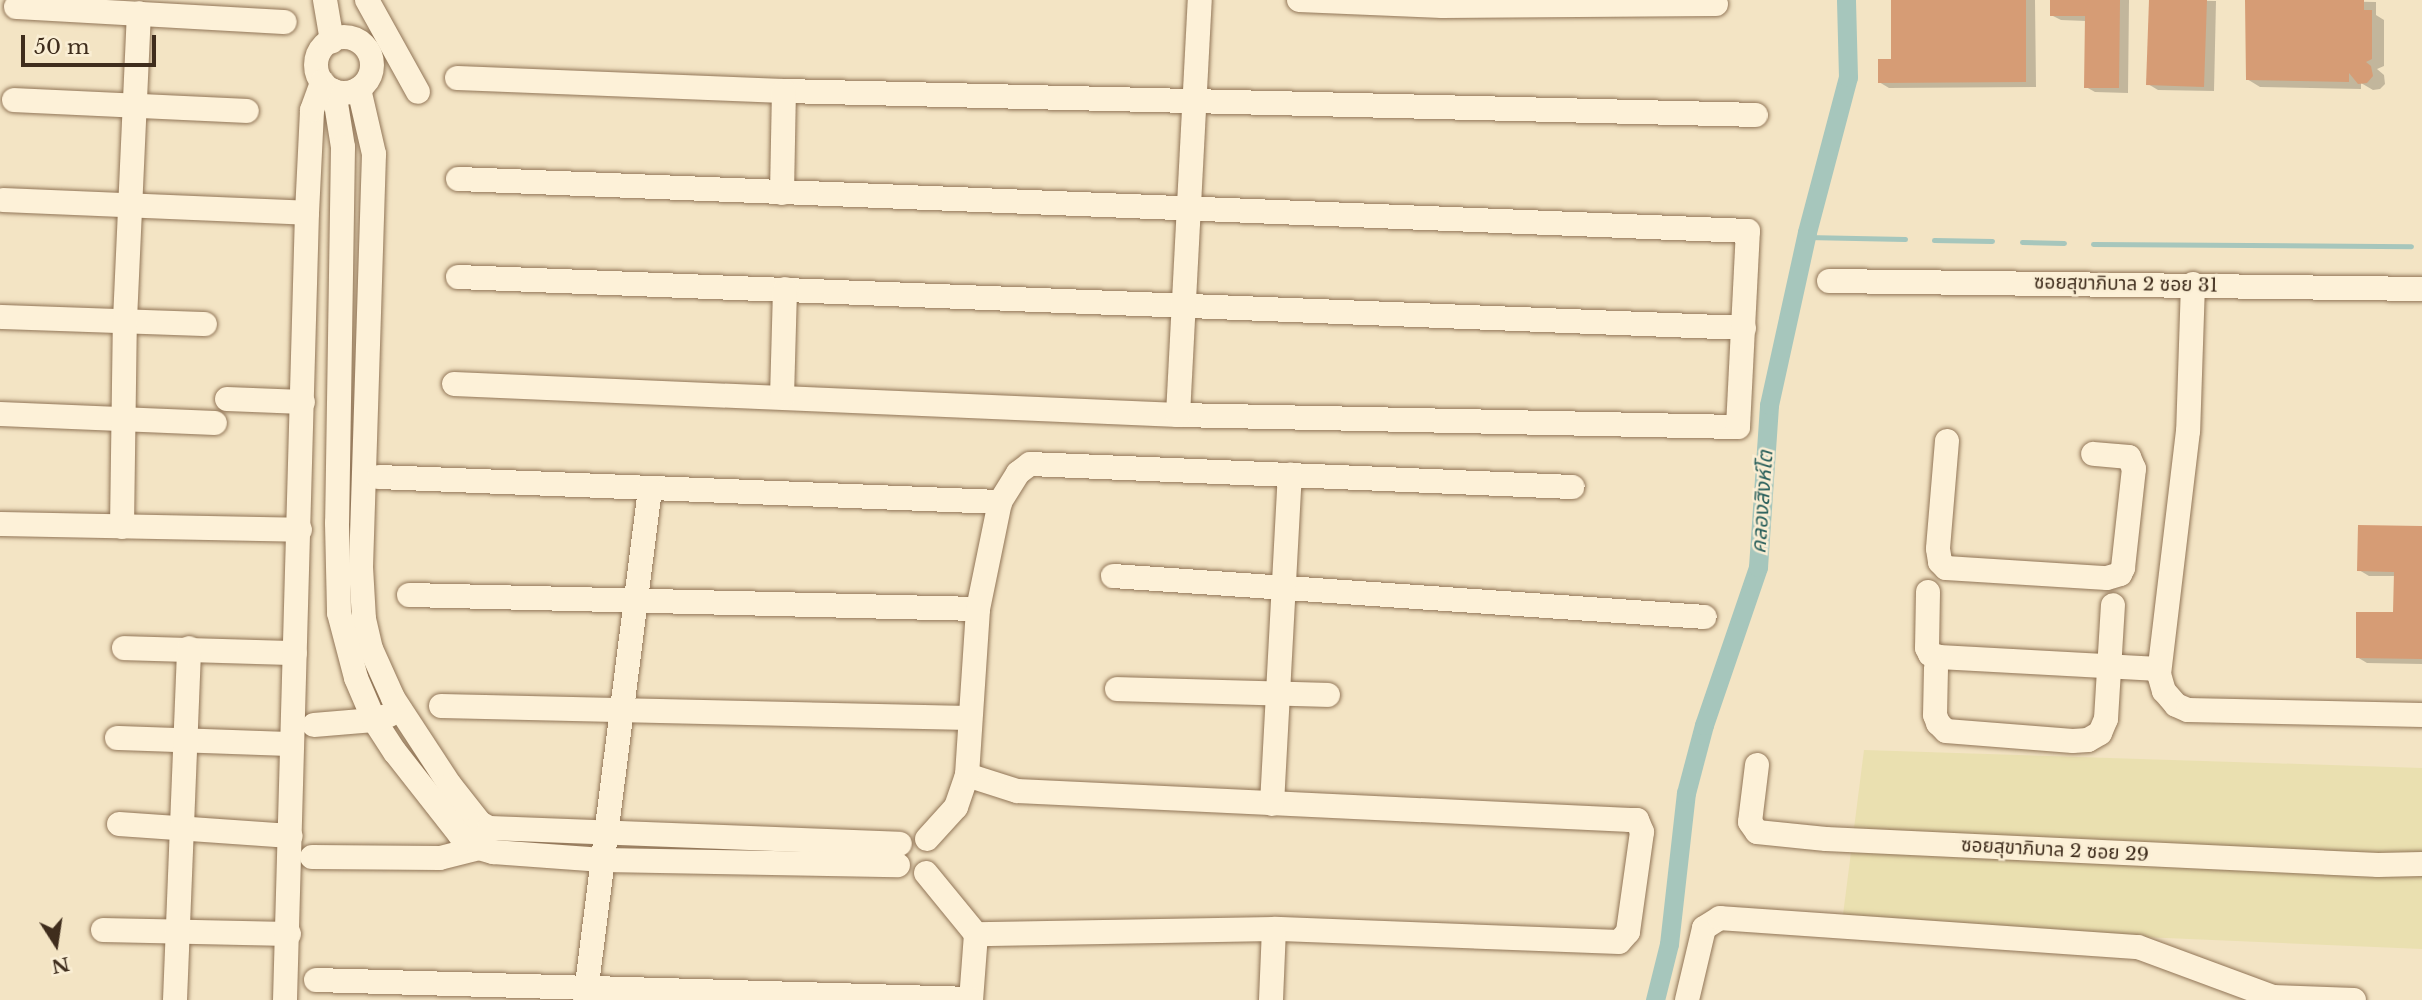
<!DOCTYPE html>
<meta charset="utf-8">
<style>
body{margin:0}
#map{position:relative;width:2422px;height:1000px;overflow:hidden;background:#f3e4c4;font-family:"Libre Baskerville","Noto Sans Thai",serif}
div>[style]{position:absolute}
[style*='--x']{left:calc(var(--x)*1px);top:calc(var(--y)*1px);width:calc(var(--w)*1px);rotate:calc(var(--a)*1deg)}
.farmland>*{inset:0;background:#eae0b0}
.shadow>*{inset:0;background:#0003}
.stream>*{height:5px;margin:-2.5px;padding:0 2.5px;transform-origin:2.5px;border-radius:2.5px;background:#a6c6bc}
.canal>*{height:19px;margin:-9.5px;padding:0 9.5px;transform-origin:9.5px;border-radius:9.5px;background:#a6c6bc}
.building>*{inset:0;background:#d69c75}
.roads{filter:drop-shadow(0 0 2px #917557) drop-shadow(0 0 2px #917557)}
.minor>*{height:24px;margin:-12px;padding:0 12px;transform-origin:12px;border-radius:12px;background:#fdf1d8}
.minor>.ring{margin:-12px;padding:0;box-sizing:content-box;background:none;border:24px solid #fdf1d8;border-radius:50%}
span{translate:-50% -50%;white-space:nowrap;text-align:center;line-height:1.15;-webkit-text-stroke:5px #faeed4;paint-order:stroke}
.street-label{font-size:19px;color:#3f2d1d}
.water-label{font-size:21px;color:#2b605c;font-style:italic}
.north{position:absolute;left:21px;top:909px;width:70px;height:70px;-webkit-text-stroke:5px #faeed4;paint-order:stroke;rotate:168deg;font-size:19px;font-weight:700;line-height:28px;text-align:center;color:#3f2d1d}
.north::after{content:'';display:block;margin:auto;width:24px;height:32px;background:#3f2d1d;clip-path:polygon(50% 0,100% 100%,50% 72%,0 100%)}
.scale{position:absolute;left:21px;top:35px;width:135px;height:32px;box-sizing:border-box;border:4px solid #3f2d1d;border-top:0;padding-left:9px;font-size:21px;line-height:24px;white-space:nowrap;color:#3f2d1d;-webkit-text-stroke:5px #faeed4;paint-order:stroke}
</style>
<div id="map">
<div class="farmland">
<i style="clip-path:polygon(1864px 750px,2422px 768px,2422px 949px,2025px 932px,1843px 915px)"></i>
</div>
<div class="shadow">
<i style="clip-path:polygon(1893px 0,2035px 0,2036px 87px,1889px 88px,1879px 82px,1893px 61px)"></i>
<i style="clip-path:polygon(2052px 0,2129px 0,2128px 93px,2095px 92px,2086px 87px,2086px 21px,2061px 20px,2051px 15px)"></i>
<i style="clip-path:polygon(2150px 0,2216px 1px,2214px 91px,2158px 90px,2148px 84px)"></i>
<i style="clip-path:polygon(2247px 0,2376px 2px,2376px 15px,2384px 20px,2384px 66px,2377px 69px,2384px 75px,2385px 84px,2380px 89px,2373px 90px,2361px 83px,2361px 89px,2260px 87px,2247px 79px)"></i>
<i style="clip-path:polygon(2422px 527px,2422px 664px,2367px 663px,2357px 657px,2395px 614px,2395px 576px,2369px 576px,2359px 570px)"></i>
</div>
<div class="stream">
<i style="--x:1806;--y:237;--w:99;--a:1.2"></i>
<i style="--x:1934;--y:240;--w:58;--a:1"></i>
<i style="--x:2022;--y:242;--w:42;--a:1.4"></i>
<i style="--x:2093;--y:244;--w:318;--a:0.4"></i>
</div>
<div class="canal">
<i style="--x:1655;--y:1000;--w:58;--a:-76"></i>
<i style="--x:1669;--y:944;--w:152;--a:-83.6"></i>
<i style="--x:1686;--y:793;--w:70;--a:-75.2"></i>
<i style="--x:1704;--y:725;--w:167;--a:-71.1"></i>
<i style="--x:1758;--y:567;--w:162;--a:-86.1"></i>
<i style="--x:1769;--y:405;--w:177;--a:-77.6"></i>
<i style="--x:1807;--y:232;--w:160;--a:-75.2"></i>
<i style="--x:1848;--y:77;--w:77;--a:-91.5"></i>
</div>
<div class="building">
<i style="clip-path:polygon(1891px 0,2026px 0,2026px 82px,1878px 83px,1878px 59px,1891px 59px)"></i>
<i style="clip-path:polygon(2050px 0,2120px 0,2119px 88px,2084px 88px,2085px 16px,2050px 16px)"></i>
<i style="clip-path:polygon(2149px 0,2207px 0,2204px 87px,2146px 85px)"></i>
<i style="clip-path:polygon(2245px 0,2364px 0,2364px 10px,2372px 10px,2372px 59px,2366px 62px,2371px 66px,2373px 76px,2367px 83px,2358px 84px,2349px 73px,2349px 82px,2246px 80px)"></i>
<i style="clip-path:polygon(2358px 525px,2422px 526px,2422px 659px,2356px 658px,2356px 612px,2393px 612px,2394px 572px,2357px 571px)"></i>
</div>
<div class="roads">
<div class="minor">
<i style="--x:325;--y:0;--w:42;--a:80.3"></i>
<i style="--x:367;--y:0;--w:105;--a:61"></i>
<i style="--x:1299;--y:0;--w:143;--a:2.4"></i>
<i style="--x:1442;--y:6;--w:274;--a:-0.4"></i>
<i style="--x:16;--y:7;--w:269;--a:3.2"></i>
<i class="ring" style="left:316px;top:37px;width:32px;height:32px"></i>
<i style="--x:457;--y:78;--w:327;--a:2.3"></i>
<i style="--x:784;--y:91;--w:972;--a:1.41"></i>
<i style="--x:359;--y:89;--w:67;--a:77"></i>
<i style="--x:374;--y:154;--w:413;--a:91.8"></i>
<i style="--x:361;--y:567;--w:52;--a:86.7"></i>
<i style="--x:364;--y:619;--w:31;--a:77"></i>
<i style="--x:371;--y:649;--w:54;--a:65.8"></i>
<i style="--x:393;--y:698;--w:104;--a:56.8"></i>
<i style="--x:450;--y:785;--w:48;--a:51.7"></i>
<i style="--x:480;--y:823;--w:10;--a:29"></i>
<i style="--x:489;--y:828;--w:411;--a:2.2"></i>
<i style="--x:334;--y:91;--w:57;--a:80.9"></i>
<i style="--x:343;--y:147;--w:376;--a:90.9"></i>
<i style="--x:337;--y:523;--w:90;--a:88.7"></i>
<i style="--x:339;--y:613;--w:67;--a:75.3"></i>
<i style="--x:356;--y:678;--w:46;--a:66.8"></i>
<i style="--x:374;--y:720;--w:38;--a:57"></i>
<i style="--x:395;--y:752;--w:105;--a:51.9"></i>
<i style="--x:460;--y:835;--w:23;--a:34"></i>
<i style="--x:479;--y:848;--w:15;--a:16"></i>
<i style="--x:493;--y:852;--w:110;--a:4.2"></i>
<i style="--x:603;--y:860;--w:295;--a:1"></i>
<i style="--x:14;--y:100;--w:233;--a:2.7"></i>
<i style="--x:782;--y:193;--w:102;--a:-88.9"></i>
<i style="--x:3;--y:200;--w:304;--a:2.4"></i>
<i style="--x:458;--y:277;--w:1287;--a:2.27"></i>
<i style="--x:1829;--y:281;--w:593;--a:0.77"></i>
<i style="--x:2193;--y:284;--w:147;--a:91.9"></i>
<i style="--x:2188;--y:431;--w:245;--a:96.8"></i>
<i style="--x:2159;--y:674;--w:18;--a:74"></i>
<i style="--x:2164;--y:691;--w:18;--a:49"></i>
<i style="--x:2176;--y:705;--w:13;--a:23"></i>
<i style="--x:2188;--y:710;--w:234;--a:1.2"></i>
<i style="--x:0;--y:317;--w:205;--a:2"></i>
<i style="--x:454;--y:384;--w:725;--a:2.45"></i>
<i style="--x:1178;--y:415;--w:560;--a:1.23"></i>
<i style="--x:1738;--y:427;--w:196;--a:-87.1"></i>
<i style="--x:1748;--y:231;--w:1291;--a:-177.69"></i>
<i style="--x:782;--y:397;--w:108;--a:-88.4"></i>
<i style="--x:227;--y:399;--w:76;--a:2.3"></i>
<i style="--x:0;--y:414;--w:215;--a:2.4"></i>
<i style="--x:1178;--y:415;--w:416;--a:-87"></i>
<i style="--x:1947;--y:441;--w:108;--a:94.8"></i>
<i style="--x:1938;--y:549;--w:13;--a:81"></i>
<i style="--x:1940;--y:562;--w:8;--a:45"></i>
<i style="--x:1946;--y:568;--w:161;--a:3.6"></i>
<i style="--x:2107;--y:578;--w:14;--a:-17"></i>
<i style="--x:2120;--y:574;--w:7;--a:-63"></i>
<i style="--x:2123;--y:568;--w:100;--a:-83.7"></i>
<i style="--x:2134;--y:469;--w:13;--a:-113"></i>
<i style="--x:2129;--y:457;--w:36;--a:-175"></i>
<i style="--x:379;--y:477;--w:622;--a:2.31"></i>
<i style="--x:0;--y:524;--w:300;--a:1.1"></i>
<i style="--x:122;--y:527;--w:207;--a:-89.2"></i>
<i style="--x:125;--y:320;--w:307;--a:-87.4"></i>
<i style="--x:1113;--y:576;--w:593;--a:3.96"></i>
<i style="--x:1928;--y:592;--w:56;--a:91"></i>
<i style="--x:1927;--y:648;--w:7;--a:63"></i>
<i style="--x:1930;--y:654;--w:9;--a:18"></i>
<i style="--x:1939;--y:657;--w:220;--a:3.1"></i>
<i style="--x:409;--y:595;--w:569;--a:1.41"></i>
<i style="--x:124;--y:648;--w:171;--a:1.7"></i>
<i style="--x:1936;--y:668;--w:47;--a:91.2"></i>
<i style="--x:1935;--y:715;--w:9;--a:69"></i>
<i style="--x:1938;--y:723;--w:11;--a:45"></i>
<i style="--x:1946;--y:731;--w:127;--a:4.5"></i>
<i style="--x:2073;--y:741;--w:15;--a:-4"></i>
<i style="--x:2088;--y:740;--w:14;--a:-30"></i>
<i style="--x:2100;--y:733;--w:15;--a:-67"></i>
<i style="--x:2106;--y:719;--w:114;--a:-86.5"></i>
<i style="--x:1117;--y:689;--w:211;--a:1.6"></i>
<i style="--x:441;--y:706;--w:528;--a:1.3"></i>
<i style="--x:314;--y:725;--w:60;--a:-4.8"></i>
<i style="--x:374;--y:720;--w:16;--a:-18"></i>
<i style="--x:117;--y:738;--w:174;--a:2"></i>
<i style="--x:1757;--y:765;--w:57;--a:97"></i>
<i style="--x:1750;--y:822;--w:12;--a:55"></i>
<i style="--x:1757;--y:832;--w:69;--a:5.8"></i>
<i style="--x:1826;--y:839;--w:553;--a:2.7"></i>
<i style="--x:2378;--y:865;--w:44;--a:-1.3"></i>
<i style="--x:967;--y:775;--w:52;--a:17.7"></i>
<i style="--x:1017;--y:791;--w:614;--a:2.71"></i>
<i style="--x:1630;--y:820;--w:7;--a:0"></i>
<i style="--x:1637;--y:820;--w:13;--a:67"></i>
<i style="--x:1642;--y:832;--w:101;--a:98"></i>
<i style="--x:1628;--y:932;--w:13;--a:132"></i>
<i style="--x:1619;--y:942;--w:345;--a:-177.8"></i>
<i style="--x:1274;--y:929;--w:298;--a:179"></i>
<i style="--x:1272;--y:804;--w:330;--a:-86.9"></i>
<i style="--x:119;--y:824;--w:172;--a:4"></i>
<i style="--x:927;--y:839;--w:43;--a:-47.8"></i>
<i style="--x:956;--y:807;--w:34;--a:-71"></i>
<i style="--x:967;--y:775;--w:166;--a:-86.2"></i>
<i style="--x:978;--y:609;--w:109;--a:-78.4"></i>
<i style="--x:1000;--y:502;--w:34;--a:-58"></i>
<i style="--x:1018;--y:473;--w:15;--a:-37"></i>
<i style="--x:1030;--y:464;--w:543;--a:2.43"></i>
<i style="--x:312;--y:857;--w:128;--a:0.4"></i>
<i style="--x:440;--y:858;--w:40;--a:-14.4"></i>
<i style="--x:479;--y:848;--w:7;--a:-63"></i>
<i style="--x:926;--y:873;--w:79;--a:50.7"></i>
<i style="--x:976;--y:934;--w:66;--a:94.3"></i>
<i style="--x:103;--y:930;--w:186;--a:1.2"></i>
<i style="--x:316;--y:980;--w:655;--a:1.66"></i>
<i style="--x:175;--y:1000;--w:352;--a:-87.7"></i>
<i style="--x:285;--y:1000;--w:787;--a:-88.4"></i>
<i style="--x:307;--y:213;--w:103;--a:-87.2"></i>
<i style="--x:312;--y:110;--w:30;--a:-70"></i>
<i style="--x:585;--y:1000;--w:515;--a:-82.75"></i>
<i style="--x:1271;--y:1000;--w:71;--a:-87.6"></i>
<i style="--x:1687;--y:1000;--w:74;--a:-76.7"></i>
<i style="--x:1704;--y:928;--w:19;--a:-32"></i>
<i style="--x:1720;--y:918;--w:419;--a:4"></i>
<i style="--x:2138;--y:947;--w:144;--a:20.3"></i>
<i style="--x:2273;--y:997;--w:81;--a:2.1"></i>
</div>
</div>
<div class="street-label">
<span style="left:2126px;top:284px;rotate:1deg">ซอยสุขาภิบาล 2 ซอย 31</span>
<span style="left:2055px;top:850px;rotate:3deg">ซอยสุขาภิบาล 2 ซอย 29</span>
</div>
<div class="water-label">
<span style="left:1762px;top:502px;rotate:-86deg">คลองสิงห์โต</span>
</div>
<div class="north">N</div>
<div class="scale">50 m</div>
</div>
